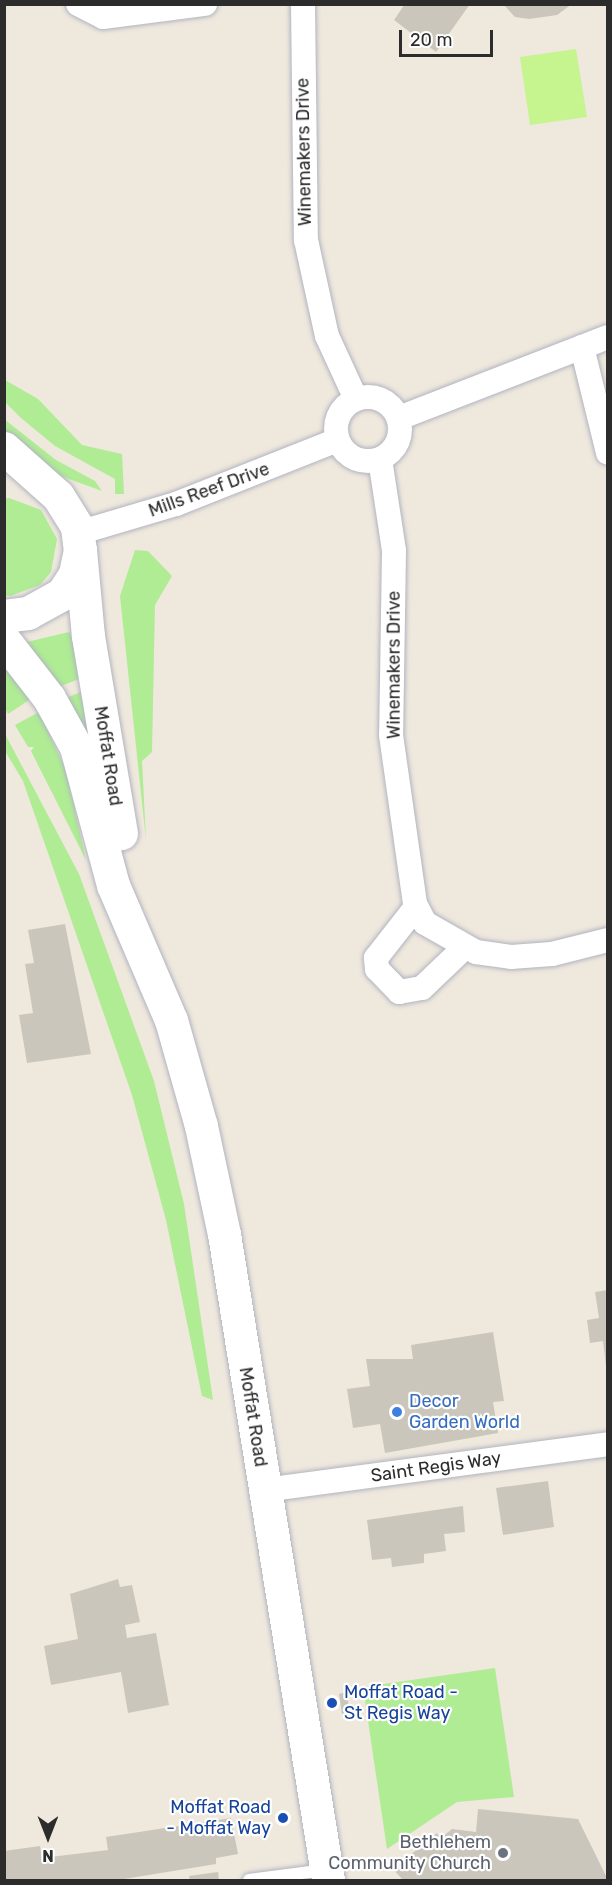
<!DOCTYPE html>
<style>
body{margin:0}
#map{position:relative;width:612px;height:1885px;overflow:hidden;background:#efe8dd;font-family:Rubik,sans-serif}
div>[style]{position:absolute}
[style*='--x']{left:calc(var(--x)*1px);top:calc(var(--y)*1px);width:calc(var(--w)*1px);rotate:calc(var(--a)*1deg)}
.green>*{inset:0;background:#afec94}
.pitch>*{inset:0;background:#c6f48f}
.building>*{inset:0;background:#cac6bc}
.roads{filter:drop-shadow(0 0 2px #b1b4c1) drop-shadow(0 0 2px #b1b4c1)}
.service>*{height:12px;margin:-6px;padding:0 6px;transform-origin:6px;border-radius:6px;background:#fff}
.minor>*{height:24px;margin:-12px;padding:0 12px;transform-origin:12px;border-radius:12px;background:#fff}
.minor>.ring{margin:-12px;padding:0;box-sizing:content-box;background:none;border:24px solid #fff;border-radius:50%}
.secondary>*{height:33px;margin:-16.5px;padding:0 16.5px;transform-origin:16.5px;border-radius:16.5px;background:#fff}
.dots>*{width:16px;height:16px;translate:-50% -50%;box-sizing:border-box;border:3px solid #fff;border-radius:50%}
span{translate:-50% -50%;white-space:nowrap;text-align:center;line-height:1.15;-webkit-text-stroke:4.5px #fff;paint-order:stroke}
.street-label{font-size:18px;color:#2c2c2c}
.shop-label{font-size:18px;color:#366cbe}
.left{translate:0 -50%;text-align:left}
.transit-label{font-size:18px;color:#164399}
.right{translate:-100% -50%;text-align:right}
.worship-label{font-size:18px;color:#5b616d}
.frame{position:absolute;inset:0;border:6px solid #2c2c2c;pointer-events:none}
.north{position:absolute;left:18px;top:1807px;width:60px;height:60px;-webkit-text-stroke:4px #fff;paint-order:stroke;rotate:180deg;font-size:16px;font-weight:700;line-height:24px;text-align:center;color:#2c2c2c}
.north::after{content:'';display:block;margin:auto;width:21px;height:27px;background:#2c2c2c;clip-path:polygon(50% 0,100% 100%,50% 72%,0 100%)}
.scale{position:absolute;left:399px;top:30px;width:94px;height:27px;box-sizing:border-box;border:3px solid #2c2c2c;border-top:0;padding-left:8px;font-size:18px;line-height:21px;white-space:nowrap;color:#2c2c2c;-webkit-text-stroke:4px #fff;paint-order:stroke}
</style>
<div id="map">
<div class="green">
<i style="clip-path:polygon(5px 380px,38px 399px,82px 445px,122px 454px,124px 494px,115px 494px,115px 479px,55px 446px,21px 418px,5px 402px)"></i>
<i style="clip-path:polygon(4px 419px,56px 460px,95px 481px,102px 491px,58px 475px,20px 449px,5px 431px)"></i>
<i style="clip-path:polygon(9px 498px,41px 510px,57px 539px,51px 572px,40px 585px,10px 596px,4px 595px,4px 499px)"></i>
<i style="clip-path:polygon(135px 550px,148px 551px,172px 576px,155px 605px,152px 752px,142px 761px,146px 840px,120px 596px)"></i>
<i style="clip-path:polygon(69px 632px,75px 638px,81px 678px,59px 687px,27px 642px)"></i>
<i style="clip-path:polygon(4px 659px,32px 698px,8px 714px,5px 708px)"></i>
<i style="clip-path:polygon(81px 692px,93px 741px,84px 744px,66px 698px)"></i>
<i style="clip-path:polygon(39px 712px,66px 770px,86px 860px,31px 751px,34px 747px,28px 747px,15px 725px)"></i>
<i style="clip-path:polygon(4px 732px,79px 874px,154px 1081px,184px 1204px,213px 1400px,202px 1396px,166px 1220px,132px 1095px,23px 781px,5px 751px)"></i>
<i style="clip-path:polygon(495px 1668px,514px 1797px,457px 1802px,387px 1849px,363px 1687px)"></i>
</div>
<div class="pitch">
<i style="clip-path:polygon(576px 49px,587px 117px,530px 125px,520px 57px)"></i>
</div>
<div class="building">
<i style="clip-path:polygon(405px 4px,470px 4px,436px 52px,394px 20px)"></i>
<i style="clip-path:polygon(503px 4px,572px 4px,557px 15px,529px 19px,515px 17px)"></i>
<i style="clip-path:polygon(65px 924px,91px 1054px,27px 1063px,19px 1015px,33px 1013px,25px 964px,34px 963px,28px 930px)"></i>
<i style="clip-path:polygon(608px 1290px,608px 1366px,606px 1366px,603px 1341px,590px 1343px,587px 1320px,599px 1318px,595px 1292px)"></i>
<i style="clip-path:polygon(493px 1332px,504px 1401px,493px 1402px,498px 1433px,385px 1453px,380px 1424px,353px 1428px,347px 1389px,370px 1386px,366px 1359px,413px 1359px,411px 1345px)"></i>
<i style="clip-path:polygon(548px 1481px,554px 1527px,503px 1535px,496px 1488px)"></i>
<i style="clip-path:polygon(463px 1506px,465px 1532px,444px 1534px,446px 1551px,424px 1554px,424px 1563px,392px 1567px,391px 1558px,372px 1560px,367px 1520px)"></i>
<i style="clip-path:polygon(118px 1579px,120px 1587px,132px 1585px,140px 1622px,125px 1625px,127px 1638px,156px 1633px,169px 1705px,128px 1713px,121px 1672px,51px 1685px,44px 1646px,78px 1639px,70px 1594px)"></i>
<i style="clip-path:polygon(346px 1692px,350px 1712px,342px 1714px,339px 1694px)"></i>
<i style="clip-path:polygon(478px 1809px,578px 1819px,608px 1880px,403px 1880px,393px 1869px,437px 1833px,441px 1838px,452px 1829px,476px 1832px)"></i>
<i style="clip-path:polygon(231px 1818px,238px 1854px,216px 1858px,216px 1864px,118px 1880px,4px 1880px,4px 1851px,40px 1846px,42px 1858px,108px 1850px,106px 1837px)"></i>
<i style="clip-path:polygon(218px 1872px,219px 1880px,190px 1880px,189px 1876px)"></i>
</div>
<div class="roads">
<div class="service">
<i style="--x:249;--y:1880;--w:77;--a:-7.5"></i>
</div>
<div class="minor">
<i style="--x:78;--y:4;--w:28;--a:27"></i>
<i style="--x:103;--y:17;--w:103;--a:-7.3"></i>
<i style="--x:303;--y:4;--w:236;--a:89.3"></i>
<i style="--x:306;--y:240;--w:98;--a:77.7"></i>
<i style="--x:327;--y:336;--w:69;--a:65.3"></i>
<i style="--x:582;--y:347;--w:109;--a:76.2"></i>
<i class="ring" style="left:336px;top:397px;width:40px;height:40px"></i>
<i style="--x:399;--y:418;--w:224;--a:-21.2"></i>
<i style="--x:380;--y:459;--w:93;--a:81.3"></i>
<i style="--x:394;--y:551;--w:184;--a:90.9"></i>
<i style="--x:391;--y:735;--w:171;--a:81.9"></i>
<i style="--x:415;--y:904;--w:21;--a:62"></i>
<i style="--x:425;--y:923;--w:59;--a:29.6"></i>
<i style="--x:476;--y:952;--w:35;--a:8"></i>
<i style="--x:511;--y:957;--w:41;--a:-4.2"></i>
<i style="--x:552;--y:954;--w:58;--a:-14"></i>
<i style="--x:78;--y:533;--w:102;--a:-16.5"></i>
<i style="--x:176;--y:504;--w:174;--a:-21.6"></i>
<i style="--x:416;--y:907;--w:65;--a:128.1"></i>
<i style="--x:376;--y:958;--w:11;--a:85"></i>
<i style="--x:377;--y:969;--w:32;--a:46"></i>
<i style="--x:399;--y:992;--w:23;--a:-10"></i>
<i style="--x:422;--y:988;--w:59;--a:-43.6"></i>
<i style="--x:264;--y:1490;--w:347;--a:-7.6"></i>
</div>
<div class="secondary">
<i style="--x:4;--y:448;--w:72;--a:41.6"></i>
<i style="--x:58;--y:496;--w:36;--a:58"></i>
<i style="--x:77;--y:527;--w:23;--a:83"></i>
<i style="--x:80;--y:550;--w:25;--a:102"></i>
<i style="--x:75;--y:574;--w:24;--a:123"></i>
<i style="--x:62;--y:594;--w:39;--a:151"></i>
<i style="--x:28;--y:613;--w:24;--a:173"></i>
<i style="--x:80;--y:550;--w:86;--a:84.7"></i>
<i style="--x:88;--y:636;--w:200;--a:80.5"></i>
<i style="--x:4;--y:640;--w:73;--a:52.2"></i>
<i style="--x:49;--y:698;--w:56;--a:61.1"></i>
<i style="--x:76;--y:747;--w:143;--a:75"></i>
<i style="--x:113;--y:885;--w:147;--a:66.8"></i>
<i style="--x:171;--y:1020;--w:110;--a:74.2"></i>
<i style="--x:201;--y:1126;--w:110;--a:78"></i>
<i style="--x:224;--y:1234;--w:654;--a:80.85"></i>
</div>
</div>
<div class="dots">
<i style="left:397px;top:1412px;background:#3f7fe0"></i>
<i style="left:332px;top:1703px;background:#1a4fb4"></i>
<i style="left:283px;top:1818px;background:#1a4fb4"></i>
<i style="left:503px;top:1853px;background:#6b7280"></i>
</div>
<div class="street-label">
<span style="left:304px;top:152px;rotate:-91deg">Winemakers Drive</span>
<span style="left:209px;top:490px;rotate:-20deg">Mills Reef Drive</span>
<span style="left:394px;top:665px;rotate:-90deg">Winemakers Drive</span>
<span style="left:108px;top:756px;rotate:81deg">Moffat Road</span>
<span style="left:253px;top:1417px;rotate:81deg">Moffat Road</span>
<span style="left:436px;top:1467px;rotate:-8deg">Saint Regis Way</span>
</div>
<div class="shop-label">
<span class="left" style="left:409px;top:1412px">Decor<br>Garden World</span>
</div>
<div class="transit-label">
<span class="left" style="left:344px;top:1703px">Moffat Road -<br>St Regis Way</span>
<span class="right" style="left:271px;top:1818px">Moffat Road<br>- Moffat Way</span>
</div>
<div class="worship-label">
<span class="right" style="left:491px;top:1853px">Bethlehem<br>Community Church</span>
</div>
<div class="frame"></div>
<div class="north">N</div>
<div class="scale">20 m</div>
</div>
